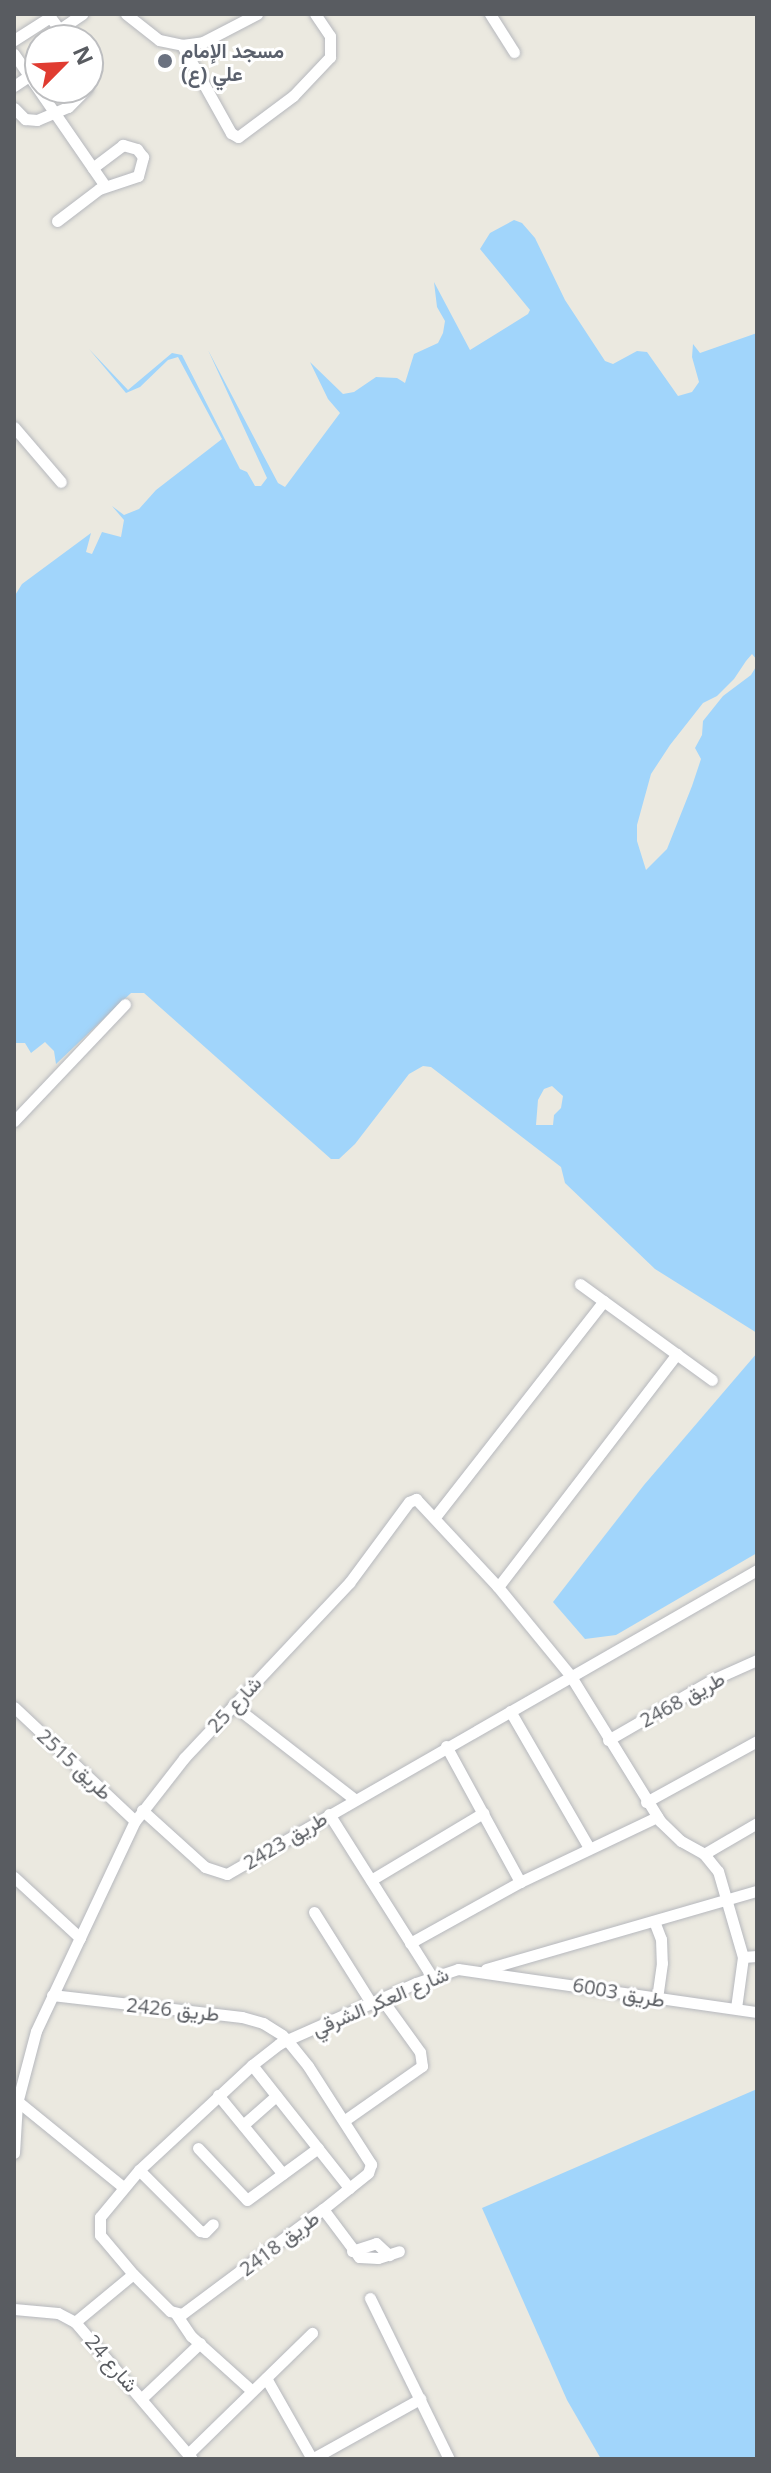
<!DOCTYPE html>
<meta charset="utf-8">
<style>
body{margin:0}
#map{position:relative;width:771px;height:2473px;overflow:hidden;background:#ebe9e0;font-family:"Open Sans",Vazirmatn,sans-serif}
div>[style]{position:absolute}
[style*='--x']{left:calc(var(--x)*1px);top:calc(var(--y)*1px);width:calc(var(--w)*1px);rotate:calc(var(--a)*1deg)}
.water>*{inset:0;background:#a1d5fb}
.roads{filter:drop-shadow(0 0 2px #b6b8bd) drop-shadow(0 0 2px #b6b8bd)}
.minor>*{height:11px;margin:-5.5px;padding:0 5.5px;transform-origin:5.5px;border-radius:5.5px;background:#fff}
.dots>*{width:22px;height:22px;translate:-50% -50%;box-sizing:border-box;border:4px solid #fff;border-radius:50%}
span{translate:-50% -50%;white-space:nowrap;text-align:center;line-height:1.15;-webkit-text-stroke:6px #fff;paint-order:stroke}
.worship-label{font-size:20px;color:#5b616d;font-weight:700}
.left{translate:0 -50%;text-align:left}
.street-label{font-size:20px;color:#595c61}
.frame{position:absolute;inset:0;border:16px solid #595c61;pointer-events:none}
.north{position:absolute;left:24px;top:24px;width:80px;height:80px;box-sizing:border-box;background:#fff;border:2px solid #bdbec0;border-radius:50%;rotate:66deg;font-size:22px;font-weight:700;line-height:32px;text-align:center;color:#595c61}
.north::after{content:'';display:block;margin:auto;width:28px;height:36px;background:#e03c31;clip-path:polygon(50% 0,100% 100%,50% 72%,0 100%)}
</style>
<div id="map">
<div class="water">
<i style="clip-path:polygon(evenodd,514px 220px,522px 223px,535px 238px,565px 300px,605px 361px,613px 364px,637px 351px,647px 352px,678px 396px,692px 392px,699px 382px,692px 357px,693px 344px,700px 353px,757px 333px,757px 660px,752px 654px,746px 661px,734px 679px,717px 696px,703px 703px,670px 745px,651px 774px,637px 825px,637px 841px,646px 870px,667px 849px,692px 786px,701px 759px,695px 748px,702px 735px,703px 721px,723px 696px,751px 675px,757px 665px,757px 1333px,655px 1269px,565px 1183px,561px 1167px,431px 1067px,423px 1066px,409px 1074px,355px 1144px,339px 1159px,331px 1159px,144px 993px,131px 993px,56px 1064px,54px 1051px,45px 1042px,31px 1053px,25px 1043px,14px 1043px,14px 597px,22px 584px,91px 533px,86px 552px,92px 554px,102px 532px,121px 537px,124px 520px,112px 506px,124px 515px,139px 509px,156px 490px,222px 439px,178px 357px,168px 360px,140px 387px,126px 393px,89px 349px,128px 390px,172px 353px,182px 355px,240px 469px,247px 472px,255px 486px,261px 486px,267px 478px,208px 350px,278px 483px,285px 487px,340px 413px,328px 399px,310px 362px,343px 394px,354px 392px,376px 377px,397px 378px,405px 383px,414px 354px,438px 343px,443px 333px,445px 321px,437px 307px,434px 282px,470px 350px,528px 314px,530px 310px,480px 249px,490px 233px,514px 220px,552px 1086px,563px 1096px,561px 1108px,554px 1115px,553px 1125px,536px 1125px,538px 1100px,544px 1089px,552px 1086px)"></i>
<i style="clip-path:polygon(757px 1353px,757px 1553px,616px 1635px,585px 1639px,553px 1602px,644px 1485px)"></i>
<i style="clip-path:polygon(757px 2089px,757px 2459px,601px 2459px,567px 2400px,482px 2208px)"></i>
</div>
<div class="roads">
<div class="minor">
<i style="--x:48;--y:14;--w:32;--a:54"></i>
<i style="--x:126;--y:14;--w:42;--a:38.2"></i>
<i style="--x:159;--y:40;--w:24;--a:12"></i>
<i style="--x:182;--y:45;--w:21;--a:-8"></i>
<i style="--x:203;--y:42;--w:61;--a:-27.4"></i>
<i style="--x:490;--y:14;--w:45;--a:57.7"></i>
<i style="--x:60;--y:29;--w:27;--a:-34"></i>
<i style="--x:14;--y:40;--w:43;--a:-32.6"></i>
<i style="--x:182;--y:45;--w:101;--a:60.9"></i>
<i style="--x:231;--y:133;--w:8;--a:30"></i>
<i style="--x:238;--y:137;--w:69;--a:-36.7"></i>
<i style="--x:293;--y:96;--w:54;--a:-46.5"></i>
<i style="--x:330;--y:57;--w:21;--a:-90"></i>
<i style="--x:330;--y:36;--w:27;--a:-124"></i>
<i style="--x:14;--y:54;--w:160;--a:55.4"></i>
<i style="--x:14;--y:86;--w:18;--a:-34"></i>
<i style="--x:14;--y:108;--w:16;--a:45"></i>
<i style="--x:25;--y:119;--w:12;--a:5"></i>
<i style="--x:37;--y:120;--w:34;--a:-23"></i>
<i style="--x:68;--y:107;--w:27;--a:-45"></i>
<i style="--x:57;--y:221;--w:53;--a:-37.3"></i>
<i style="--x:99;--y:189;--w:41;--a:-18.4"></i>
<i style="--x:138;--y:176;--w:20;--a:-75"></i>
<i style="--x:143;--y:157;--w:10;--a:-127"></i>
<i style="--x:137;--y:149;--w:15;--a:-164"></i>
<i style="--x:123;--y:145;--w:38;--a:143"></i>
<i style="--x:14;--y:427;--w:72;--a:49.5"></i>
<i style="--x:14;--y:1121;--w:161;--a:-46.5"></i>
<i style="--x:580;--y:1284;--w:163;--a:36"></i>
<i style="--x:435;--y:1517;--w:274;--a:-52"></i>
<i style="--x:498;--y:1587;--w:294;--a:-52.5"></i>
<i style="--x:233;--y:1705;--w:153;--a:37.8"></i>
<i style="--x:14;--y:1707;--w:166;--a:43.3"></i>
<i style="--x:510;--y:1711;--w:158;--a:60"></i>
<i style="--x:608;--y:1740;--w:120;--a:-30"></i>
<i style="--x:712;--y:1680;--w:49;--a:-24"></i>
<i style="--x:446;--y:1746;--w:155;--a:61.4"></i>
<i style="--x:646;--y:1802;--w:127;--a:-28.8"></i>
<i style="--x:142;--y:1810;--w:85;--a:42.1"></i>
<i style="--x:205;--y:1867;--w:23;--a:18"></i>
<i style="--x:227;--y:1874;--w:611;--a:-29.84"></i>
<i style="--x:329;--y:1814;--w:193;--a:57.7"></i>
<i style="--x:704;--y:1854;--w:61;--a:-30.3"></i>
<i style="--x:14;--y:1877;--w:90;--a:42.7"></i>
<i style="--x:371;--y:1880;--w:131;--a:-30.9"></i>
<i style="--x:314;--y:1912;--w:107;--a:57.9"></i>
<i style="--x:654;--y:1921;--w:19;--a:69"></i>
<i style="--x:661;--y:1939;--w:24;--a:88"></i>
<i style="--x:662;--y:1963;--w:37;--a:98"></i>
<i style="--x:410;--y:1943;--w:126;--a:-29"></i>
<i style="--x:520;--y:1882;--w:152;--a:-25.4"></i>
<i style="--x:743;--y:1957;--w:14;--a:-4"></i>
<i style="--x:486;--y:1969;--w:282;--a:-16.1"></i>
<i style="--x:52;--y:1995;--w:191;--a:6.6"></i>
<i style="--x:242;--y:2017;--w:22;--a:16"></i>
<i style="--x:263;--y:2023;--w:22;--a:32"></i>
<i style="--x:282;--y:2035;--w:7;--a:45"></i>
<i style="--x:287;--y:2040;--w:33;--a:51"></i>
<i style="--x:308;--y:2066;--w:117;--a:57.3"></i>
<i style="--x:371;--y:2164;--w:9;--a:108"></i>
<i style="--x:368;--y:2173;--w:58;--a:141.3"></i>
<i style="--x:323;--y:2209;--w:176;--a:143.3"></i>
<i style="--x:182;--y:2314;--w:12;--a:-166"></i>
<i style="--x:170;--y:2311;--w:52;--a:-135"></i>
<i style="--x:133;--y:2274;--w:51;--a:-130.2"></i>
<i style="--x:100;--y:2235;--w:18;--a:-90"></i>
<i style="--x:100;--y:2217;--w:61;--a:-50.3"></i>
<i style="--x:139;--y:2170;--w:154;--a:-42.9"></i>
<i style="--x:252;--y:2065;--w:34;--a:-38"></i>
<i style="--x:279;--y:2044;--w:9;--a:-27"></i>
<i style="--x:287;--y:2040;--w:92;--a:-23.8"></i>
<i style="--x:371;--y:2003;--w:49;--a:-24"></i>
<i style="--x:416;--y:1983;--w:44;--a:-18.4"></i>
<i style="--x:458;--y:1969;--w:302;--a:8.2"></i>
<i style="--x:252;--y:2065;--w:157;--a:51.7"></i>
<i style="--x:218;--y:2095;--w:102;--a:50.6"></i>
<i style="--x:16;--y:2100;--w:138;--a:39.1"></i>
<i style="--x:345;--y:2120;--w:94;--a:-35"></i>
<i style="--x:422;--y:2066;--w:14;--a:-98"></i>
<i style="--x:420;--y:2052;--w:67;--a:-125.8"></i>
<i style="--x:243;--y:2125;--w:44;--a:-41.3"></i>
<i style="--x:198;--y:2148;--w:71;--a:46.7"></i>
<i style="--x:247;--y:2200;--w:88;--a:-36.2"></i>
<i style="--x:14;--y:2153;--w:50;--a:-86.6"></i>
<i style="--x:17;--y:2103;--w:74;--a:-75.2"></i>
<i style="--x:36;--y:2031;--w:232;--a:-64.8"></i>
<i style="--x:135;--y:1821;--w:80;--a:-52.1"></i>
<i style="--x:184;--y:1758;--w:241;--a:-46.7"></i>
<i style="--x:349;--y:1583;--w:101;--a:-53.5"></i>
<i style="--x:409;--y:1502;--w:8;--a:-23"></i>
<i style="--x:416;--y:1499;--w:120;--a:47"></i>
<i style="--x:498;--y:1587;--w:114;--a:50.7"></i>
<i style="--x:570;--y:1675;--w:172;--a:58.3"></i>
<i style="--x:660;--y:1821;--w:29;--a:44"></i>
<i style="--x:681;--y:1841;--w:26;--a:29"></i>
<i style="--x:704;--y:1854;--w:22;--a:51"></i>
<i style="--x:718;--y:1871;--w:90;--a:73.8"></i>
<i style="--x:743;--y:1957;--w:51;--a:97.8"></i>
<i style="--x:139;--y:2170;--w:86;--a:45"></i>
<i style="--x:200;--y:2231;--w:5;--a:11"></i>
<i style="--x:205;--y:2232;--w:11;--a:-45"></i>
<i style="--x:323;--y:2209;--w:60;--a:53.1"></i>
<i style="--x:359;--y:2257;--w:19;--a:3"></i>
<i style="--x:378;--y:2258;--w:22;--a:-18"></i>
<i style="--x:352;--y:2251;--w:25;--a:-18"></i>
<i style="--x:376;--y:2243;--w:18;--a:43"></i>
<i style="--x:370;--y:2298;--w:179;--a:63.9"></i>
<i style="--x:14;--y:2309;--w:44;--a:5.2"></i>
<i style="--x:58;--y:2313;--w:19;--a:28"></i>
<i style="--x:75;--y:2322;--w:180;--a:49.5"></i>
<i style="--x:176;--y:2314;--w:27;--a:56"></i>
<i style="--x:191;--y:2336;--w:82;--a:42"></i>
<i style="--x:75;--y:2322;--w:75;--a:-39.6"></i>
<i style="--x:266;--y:2378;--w:93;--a:60.4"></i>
<i style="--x:142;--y:2398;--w:80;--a:-43.5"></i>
<i style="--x:189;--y:2453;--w:172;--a:-44.3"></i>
<i style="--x:312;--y:2459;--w:124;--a:-29.1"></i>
</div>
</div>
<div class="dots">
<i style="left:165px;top:61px;background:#6b7280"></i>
</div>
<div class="worship-label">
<span class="left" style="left:181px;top:62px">مسجد الإمام<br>علي (ع)</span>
</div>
<div class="street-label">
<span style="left:682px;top:1699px;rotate:-29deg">طريق 2468</span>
<span style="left:234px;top:1704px;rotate:-47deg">شارع 25</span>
<span style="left:75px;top:1764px;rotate:43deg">طريق 2515</span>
<span style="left:285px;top:1840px;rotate:-31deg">طريق 2423</span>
<span style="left:619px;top:1992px;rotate:10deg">طريق 6003</span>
<span style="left:380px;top:2001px;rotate:-23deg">شارع العكر الشرقي</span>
<span style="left:173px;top:2009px;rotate:6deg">طريق 2426</span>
<span style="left:279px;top:2243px;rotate:-37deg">طريق 2418</span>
<span style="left:112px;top:2363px;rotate:49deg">شارع 24</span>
</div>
<div class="frame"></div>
<div class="north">N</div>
</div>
